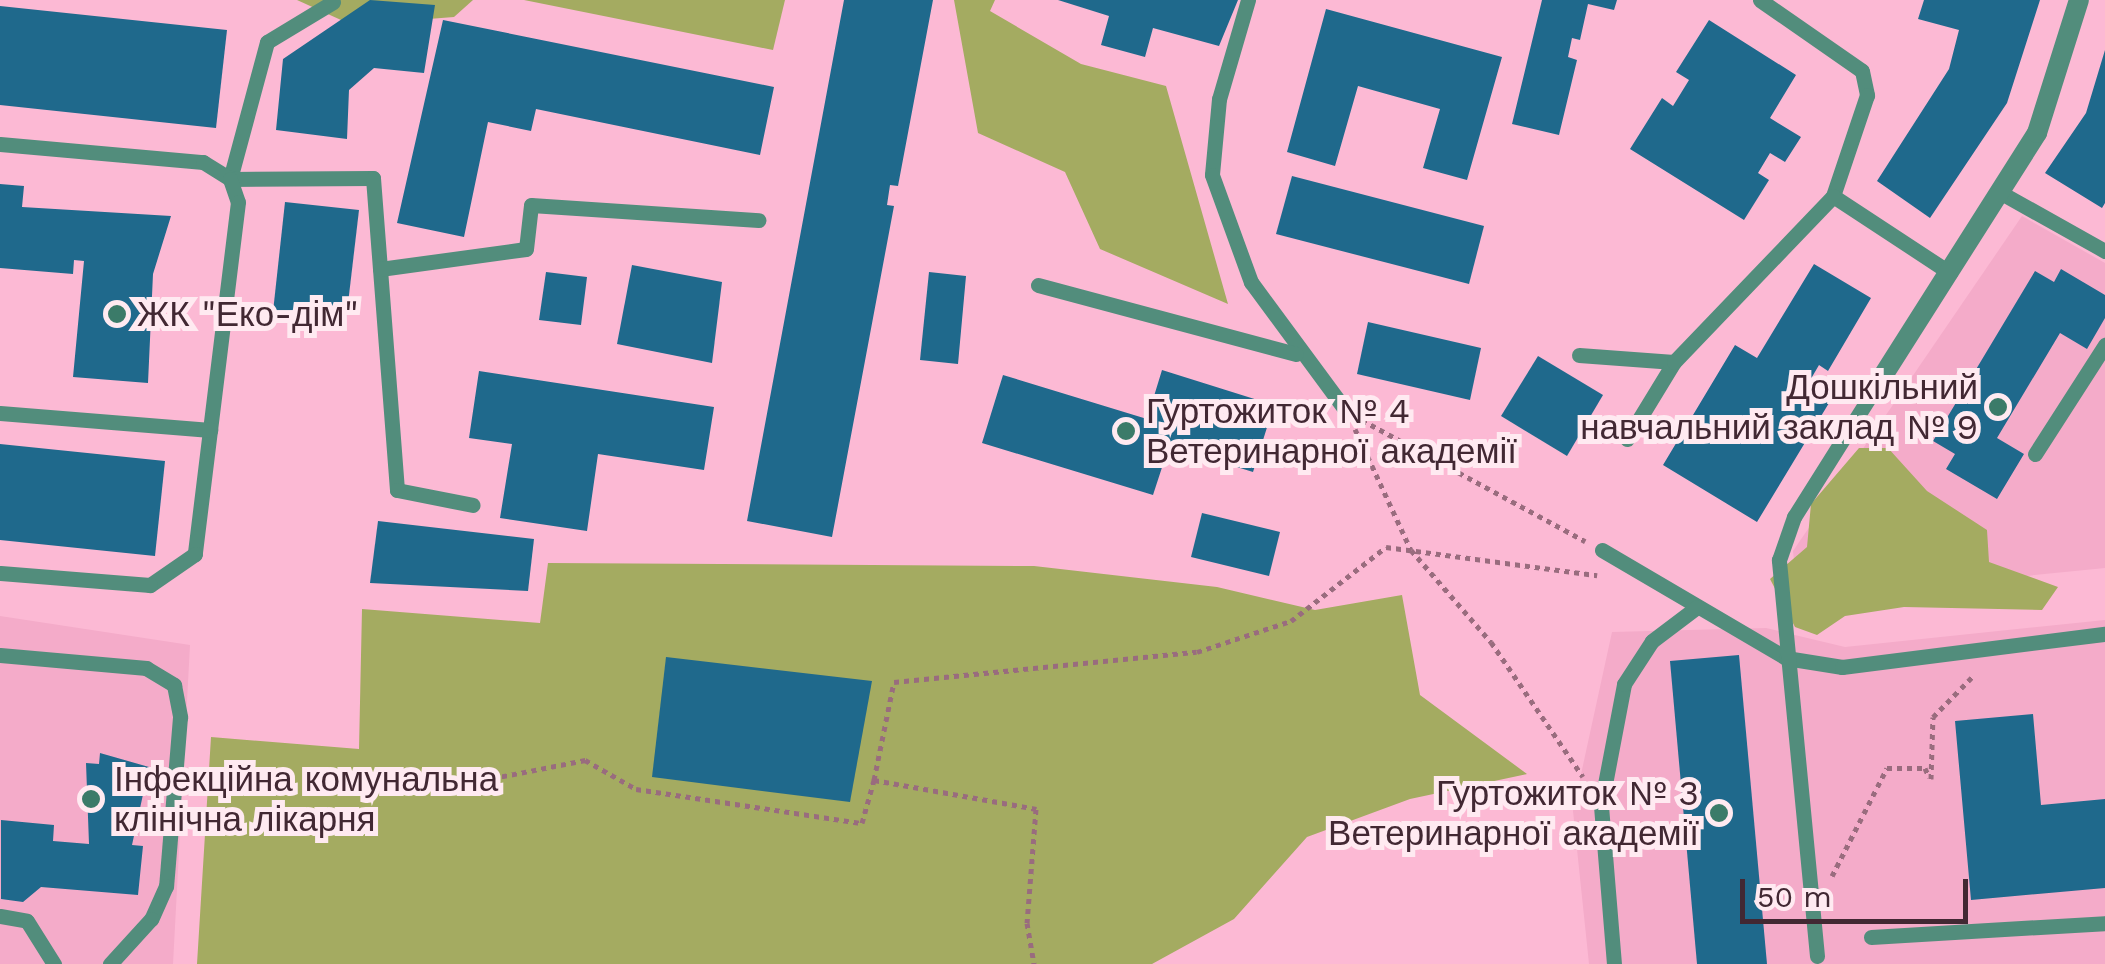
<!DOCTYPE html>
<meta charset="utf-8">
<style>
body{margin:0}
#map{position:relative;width:2105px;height:964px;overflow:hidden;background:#fcb9d4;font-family:"Work Sans",sans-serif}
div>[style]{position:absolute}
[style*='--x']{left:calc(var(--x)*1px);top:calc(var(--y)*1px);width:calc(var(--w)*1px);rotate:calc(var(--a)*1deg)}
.built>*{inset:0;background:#f4abc9}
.green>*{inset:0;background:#a4ab61}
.building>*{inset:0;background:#1f698c}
.path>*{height:5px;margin-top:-2.5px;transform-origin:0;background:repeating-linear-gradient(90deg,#996c7e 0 5px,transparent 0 10px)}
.lane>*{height:15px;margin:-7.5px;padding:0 7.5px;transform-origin:7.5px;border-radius:7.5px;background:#528d7c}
.street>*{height:20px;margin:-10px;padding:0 10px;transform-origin:10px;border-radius:10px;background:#528d7c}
.dots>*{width:28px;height:28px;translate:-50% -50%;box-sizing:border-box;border:5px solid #ffeaf1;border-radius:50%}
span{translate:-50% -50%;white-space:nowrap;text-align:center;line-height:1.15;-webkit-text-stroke:10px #ffeaf1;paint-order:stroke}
.poi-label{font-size:35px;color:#422833}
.left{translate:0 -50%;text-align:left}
.right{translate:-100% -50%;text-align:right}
.scale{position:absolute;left:1740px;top:879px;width:228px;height:45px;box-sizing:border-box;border:5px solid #422833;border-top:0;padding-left:12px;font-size:30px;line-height:35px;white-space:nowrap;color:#422833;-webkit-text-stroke:8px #ffeaf1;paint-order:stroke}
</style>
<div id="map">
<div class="built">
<i style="clip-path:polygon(2022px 216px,2105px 263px,2105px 568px,1798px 599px,1793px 551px)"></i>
<i style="clip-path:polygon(0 616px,190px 645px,173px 964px,0 964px)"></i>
<i style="clip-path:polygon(2105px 620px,2105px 964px,1589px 964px,1573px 811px,1612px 632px,1766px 628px,1845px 647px)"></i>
</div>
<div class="green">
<i style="clip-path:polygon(297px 0,473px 0,454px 17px,352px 25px)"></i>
<i style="clip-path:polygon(524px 0,785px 0,773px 50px)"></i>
<i style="clip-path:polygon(954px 0,995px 0,990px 11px,1081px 64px,1166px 86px,1228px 304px,1100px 249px,1065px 172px,978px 133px)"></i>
<i style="clip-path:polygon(1859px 448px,1888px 448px,1927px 491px,1987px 530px,1989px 562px,2058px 587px,2042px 610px,1904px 607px,1845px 616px,1817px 635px,1795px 627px,1770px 579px,1807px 547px,1811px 504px)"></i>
<i style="clip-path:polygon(548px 563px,1034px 566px,1217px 587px,1315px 610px,1402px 595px,1420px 695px,1527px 774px,1410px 799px,1307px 837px,1234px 919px,1152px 964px,197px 964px,211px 737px,359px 749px,362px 609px,540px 623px)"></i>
</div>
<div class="building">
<i style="clip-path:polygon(370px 0,435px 5px,424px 73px,374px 68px,349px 90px,347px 139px,276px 130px,283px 59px)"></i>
<i style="clip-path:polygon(844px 0,933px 0,898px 186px,890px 185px,887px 205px,894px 206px,832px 537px,747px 521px)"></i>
<i style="clip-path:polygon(1058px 0,1238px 0,1219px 46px,1153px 28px,1145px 57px,1101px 45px,1109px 16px)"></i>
<i style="clip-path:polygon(1542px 0,1617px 0,1614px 10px,1588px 4px,1580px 40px,1572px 38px,1568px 57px,1577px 60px,1559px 135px,1512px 124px)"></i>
<i style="clip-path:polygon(1924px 0,2040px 0,2007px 103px,1930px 218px,1877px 181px,1949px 69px,1959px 30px,1918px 19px)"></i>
<i style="clip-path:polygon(0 6px,227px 30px,216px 128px,0 105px)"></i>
<i style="clip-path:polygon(1326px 9px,1502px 57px,1467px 180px,1423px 168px,1440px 109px,1358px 86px,1335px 166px,1287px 152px)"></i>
<i style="clip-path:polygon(443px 20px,774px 87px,760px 155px,536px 109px,531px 131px,488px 122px,464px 237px,397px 223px)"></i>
<i style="clip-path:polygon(1709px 20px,1796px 75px,1770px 118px,1801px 137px,1785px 162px,1770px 153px,1758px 173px,1769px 180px,1744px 220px,1630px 149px,1662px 98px,1673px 106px,1689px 80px,1676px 72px)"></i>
<i style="clip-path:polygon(2105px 50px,2105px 203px,2102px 208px,2045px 173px,2086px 113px)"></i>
<i style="clip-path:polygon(1292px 176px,1484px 226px,1469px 284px,1276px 234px)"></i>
<i style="clip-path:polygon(0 184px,24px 186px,22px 207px,171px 216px,153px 274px,148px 383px,73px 377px,84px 261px,74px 260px,73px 274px,0 268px)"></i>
<i style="clip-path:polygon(285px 202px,359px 210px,345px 329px,272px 321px)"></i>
<i style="clip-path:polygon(1814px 264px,1871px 298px,1828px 371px,1819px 365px,1805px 389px,1829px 403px,1757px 522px,1663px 465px,1735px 345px,1757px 358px)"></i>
<i style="clip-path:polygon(632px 265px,722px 282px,712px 363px,617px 344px)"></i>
<i style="clip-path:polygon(2061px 269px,2105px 295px,2105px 318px,2087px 349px,2060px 333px,1997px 438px,2024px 454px,1997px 499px,1946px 469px,1955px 454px,1933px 441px,2035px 271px,2054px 282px)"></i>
<i style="clip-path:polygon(546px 272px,587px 277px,581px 325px,539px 320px)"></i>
<i style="clip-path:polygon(929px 272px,966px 276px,958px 364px,920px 360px)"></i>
<i style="clip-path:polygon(1368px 322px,1481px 348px,1470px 400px,1357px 374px)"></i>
<i style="clip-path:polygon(1538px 356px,1603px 395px,1567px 456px,1501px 416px)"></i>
<i style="clip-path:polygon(1162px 370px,1274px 405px,1253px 472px,1169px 446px,1153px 495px,982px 443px,1003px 375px,1147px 419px)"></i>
<i style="clip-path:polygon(479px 371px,714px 407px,704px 470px,598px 454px,587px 531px,500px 518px,512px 444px,469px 438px)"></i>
<i style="clip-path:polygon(0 444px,165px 461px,155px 556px,0 540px)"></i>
<i style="clip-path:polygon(1202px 513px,1280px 532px,1269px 576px,1191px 557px)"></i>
<i style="clip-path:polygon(378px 521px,534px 539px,528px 591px,370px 583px)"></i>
<i style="clip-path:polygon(1739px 655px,1767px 964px,1697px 964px,1670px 661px)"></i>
<i style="clip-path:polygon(666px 657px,872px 681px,850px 802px,652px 777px)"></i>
<i style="clip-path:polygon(2033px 714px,2041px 805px,2105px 799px,2105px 888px,1971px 900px,1955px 721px)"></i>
<i style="clip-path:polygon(100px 753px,149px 767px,132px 845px,143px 846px,138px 895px,41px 887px,23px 902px,1px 899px,1px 820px,54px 825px,53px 841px,89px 844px,86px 763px,99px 764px)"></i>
</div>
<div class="path">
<i style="--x:1362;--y:420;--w:254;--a:28.5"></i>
<i style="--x:1355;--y:429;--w:133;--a:65.2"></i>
<i style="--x:1411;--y:550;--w:122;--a:49"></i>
<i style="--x:1491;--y:642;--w:163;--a:55.7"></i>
<i style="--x:1931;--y:779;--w:62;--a:-88.2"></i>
<i style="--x:1933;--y:717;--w:57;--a:-45.7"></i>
<i style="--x:874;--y:780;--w:100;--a:-78.5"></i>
<i style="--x:894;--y:682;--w:304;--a:-5.7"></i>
<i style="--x:1197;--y:652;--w:99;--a:-18.3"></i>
<i style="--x:1291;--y:621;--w:120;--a:-37.9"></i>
<i style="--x:1386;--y:547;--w:213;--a:7.6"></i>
<i style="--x:453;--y:786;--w:135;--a:-11.1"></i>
<i style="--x:585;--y:760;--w:59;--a:29.6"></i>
<i style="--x:636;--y:789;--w:229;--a:8.6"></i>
<i style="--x:862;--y:823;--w:45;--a:-74.4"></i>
<i style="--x:874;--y:780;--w:165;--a:10.1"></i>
<i style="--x:1036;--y:809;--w:114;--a:94.5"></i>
<i style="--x:1027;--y:923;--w:42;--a:80.3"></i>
<i style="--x:1832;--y:876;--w:121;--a:-63"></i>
<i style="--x:1887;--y:768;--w:38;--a:0"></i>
<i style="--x:1925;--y:768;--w:10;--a:66"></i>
</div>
<div class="lane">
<i style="--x:1248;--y:0;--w:103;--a:106.3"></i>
<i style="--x:1219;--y:99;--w:76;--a:95.3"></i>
<i style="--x:1212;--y:175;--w:114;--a:70"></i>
<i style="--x:1251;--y:282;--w:160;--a:53.6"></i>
<i style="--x:1760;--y:0;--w:124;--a:34.8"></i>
<i style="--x:1862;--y:71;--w:25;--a:78"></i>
<i style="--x:1867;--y:95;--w:107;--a:108.6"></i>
<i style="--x:1833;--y:196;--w:140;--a:33.3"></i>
<i style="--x:333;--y:2;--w:77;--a:148.8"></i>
<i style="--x:267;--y:42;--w:142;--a:105.1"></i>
<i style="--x:230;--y:179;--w:143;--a:-0.4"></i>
<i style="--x:373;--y:178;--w:313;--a:85.6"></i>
<i style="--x:397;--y:490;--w:77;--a:11.2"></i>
<i style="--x:0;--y:144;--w:204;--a:5.1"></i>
<i style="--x:203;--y:162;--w:32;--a:32"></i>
<i style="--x:230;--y:179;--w:24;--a:71"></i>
<i style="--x:238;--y:202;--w:355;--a:97"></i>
<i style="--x:195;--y:554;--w:55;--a:145.4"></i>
<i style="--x:150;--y:585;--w:150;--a:-175.4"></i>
<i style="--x:2003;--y:194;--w:117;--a:29.2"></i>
<i style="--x:380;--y:269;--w:147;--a:-7.8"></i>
<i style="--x:526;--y:249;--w:44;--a:-83.5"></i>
<i style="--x:531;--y:205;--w:228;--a:3.8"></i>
<i style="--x:1038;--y:285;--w:267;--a:15"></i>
<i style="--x:1579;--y:355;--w:95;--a:4.2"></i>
<i style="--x:0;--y:413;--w:211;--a:4.6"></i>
<i style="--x:1627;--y:439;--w:90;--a:-58.6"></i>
<i style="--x:1674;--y:362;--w:230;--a:-46.2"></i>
<i style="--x:2035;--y:454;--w:130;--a:-57.3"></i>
<i style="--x:1602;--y:550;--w:213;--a:30.4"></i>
<i style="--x:1786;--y:658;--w:57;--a:9.1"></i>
<i style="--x:1842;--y:667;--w:265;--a:-7.2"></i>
<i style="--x:0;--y:655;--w:147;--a:5.1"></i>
<i style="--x:146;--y:668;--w:33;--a:31"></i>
<i style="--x:174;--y:685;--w:33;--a:79"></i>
<i style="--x:180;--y:717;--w:170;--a:94.7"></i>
<i style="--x:166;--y:886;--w:36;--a:114"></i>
<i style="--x:151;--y:919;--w:61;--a:132.3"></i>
<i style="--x:0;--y:916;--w:27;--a:10"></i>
<i style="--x:27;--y:921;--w:51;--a:57.9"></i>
<i style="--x:1871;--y:937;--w:234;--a:-3.4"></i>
<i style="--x:1817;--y:956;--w:398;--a:-95.5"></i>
<i style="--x:1779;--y:560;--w:46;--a:-70.8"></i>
<i style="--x:1794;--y:517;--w:160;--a:-57.8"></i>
<i style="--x:1614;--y:964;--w:160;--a:-94.7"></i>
<i style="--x:1601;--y:805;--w:123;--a:-79.2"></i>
<i style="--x:1624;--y:684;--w:51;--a:-56.9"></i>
<i style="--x:1652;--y:641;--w:56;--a:-37.1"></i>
</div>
<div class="street">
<i style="--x:1879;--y:382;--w:295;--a:-57.6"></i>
<i style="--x:2037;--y:133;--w:139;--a:-72.5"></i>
</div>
<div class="dots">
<i style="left:117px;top:314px;background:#3b7b69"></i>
<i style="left:1998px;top:407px;background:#3b7b69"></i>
<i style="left:1126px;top:431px;background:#3b7b69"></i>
<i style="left:91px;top:799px;background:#3b7b69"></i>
<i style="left:1719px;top:813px;background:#3b7b69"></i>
</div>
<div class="poi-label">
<span class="left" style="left:137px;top:314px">ЖК "Еко-дім"</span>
<span class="right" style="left:1978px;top:407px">Дошкільний<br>навчальний заклад № 9</span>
<span class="left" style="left:1146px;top:431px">Гуртожиток № 4<br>Ветеринарної академії</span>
<span class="left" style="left:114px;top:799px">Інфекційна комунальна<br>клінічна лікарня</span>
<span class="right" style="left:1699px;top:813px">Гуртожиток № 3<br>Ветеринарної академії</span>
</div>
<div class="scale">50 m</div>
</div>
